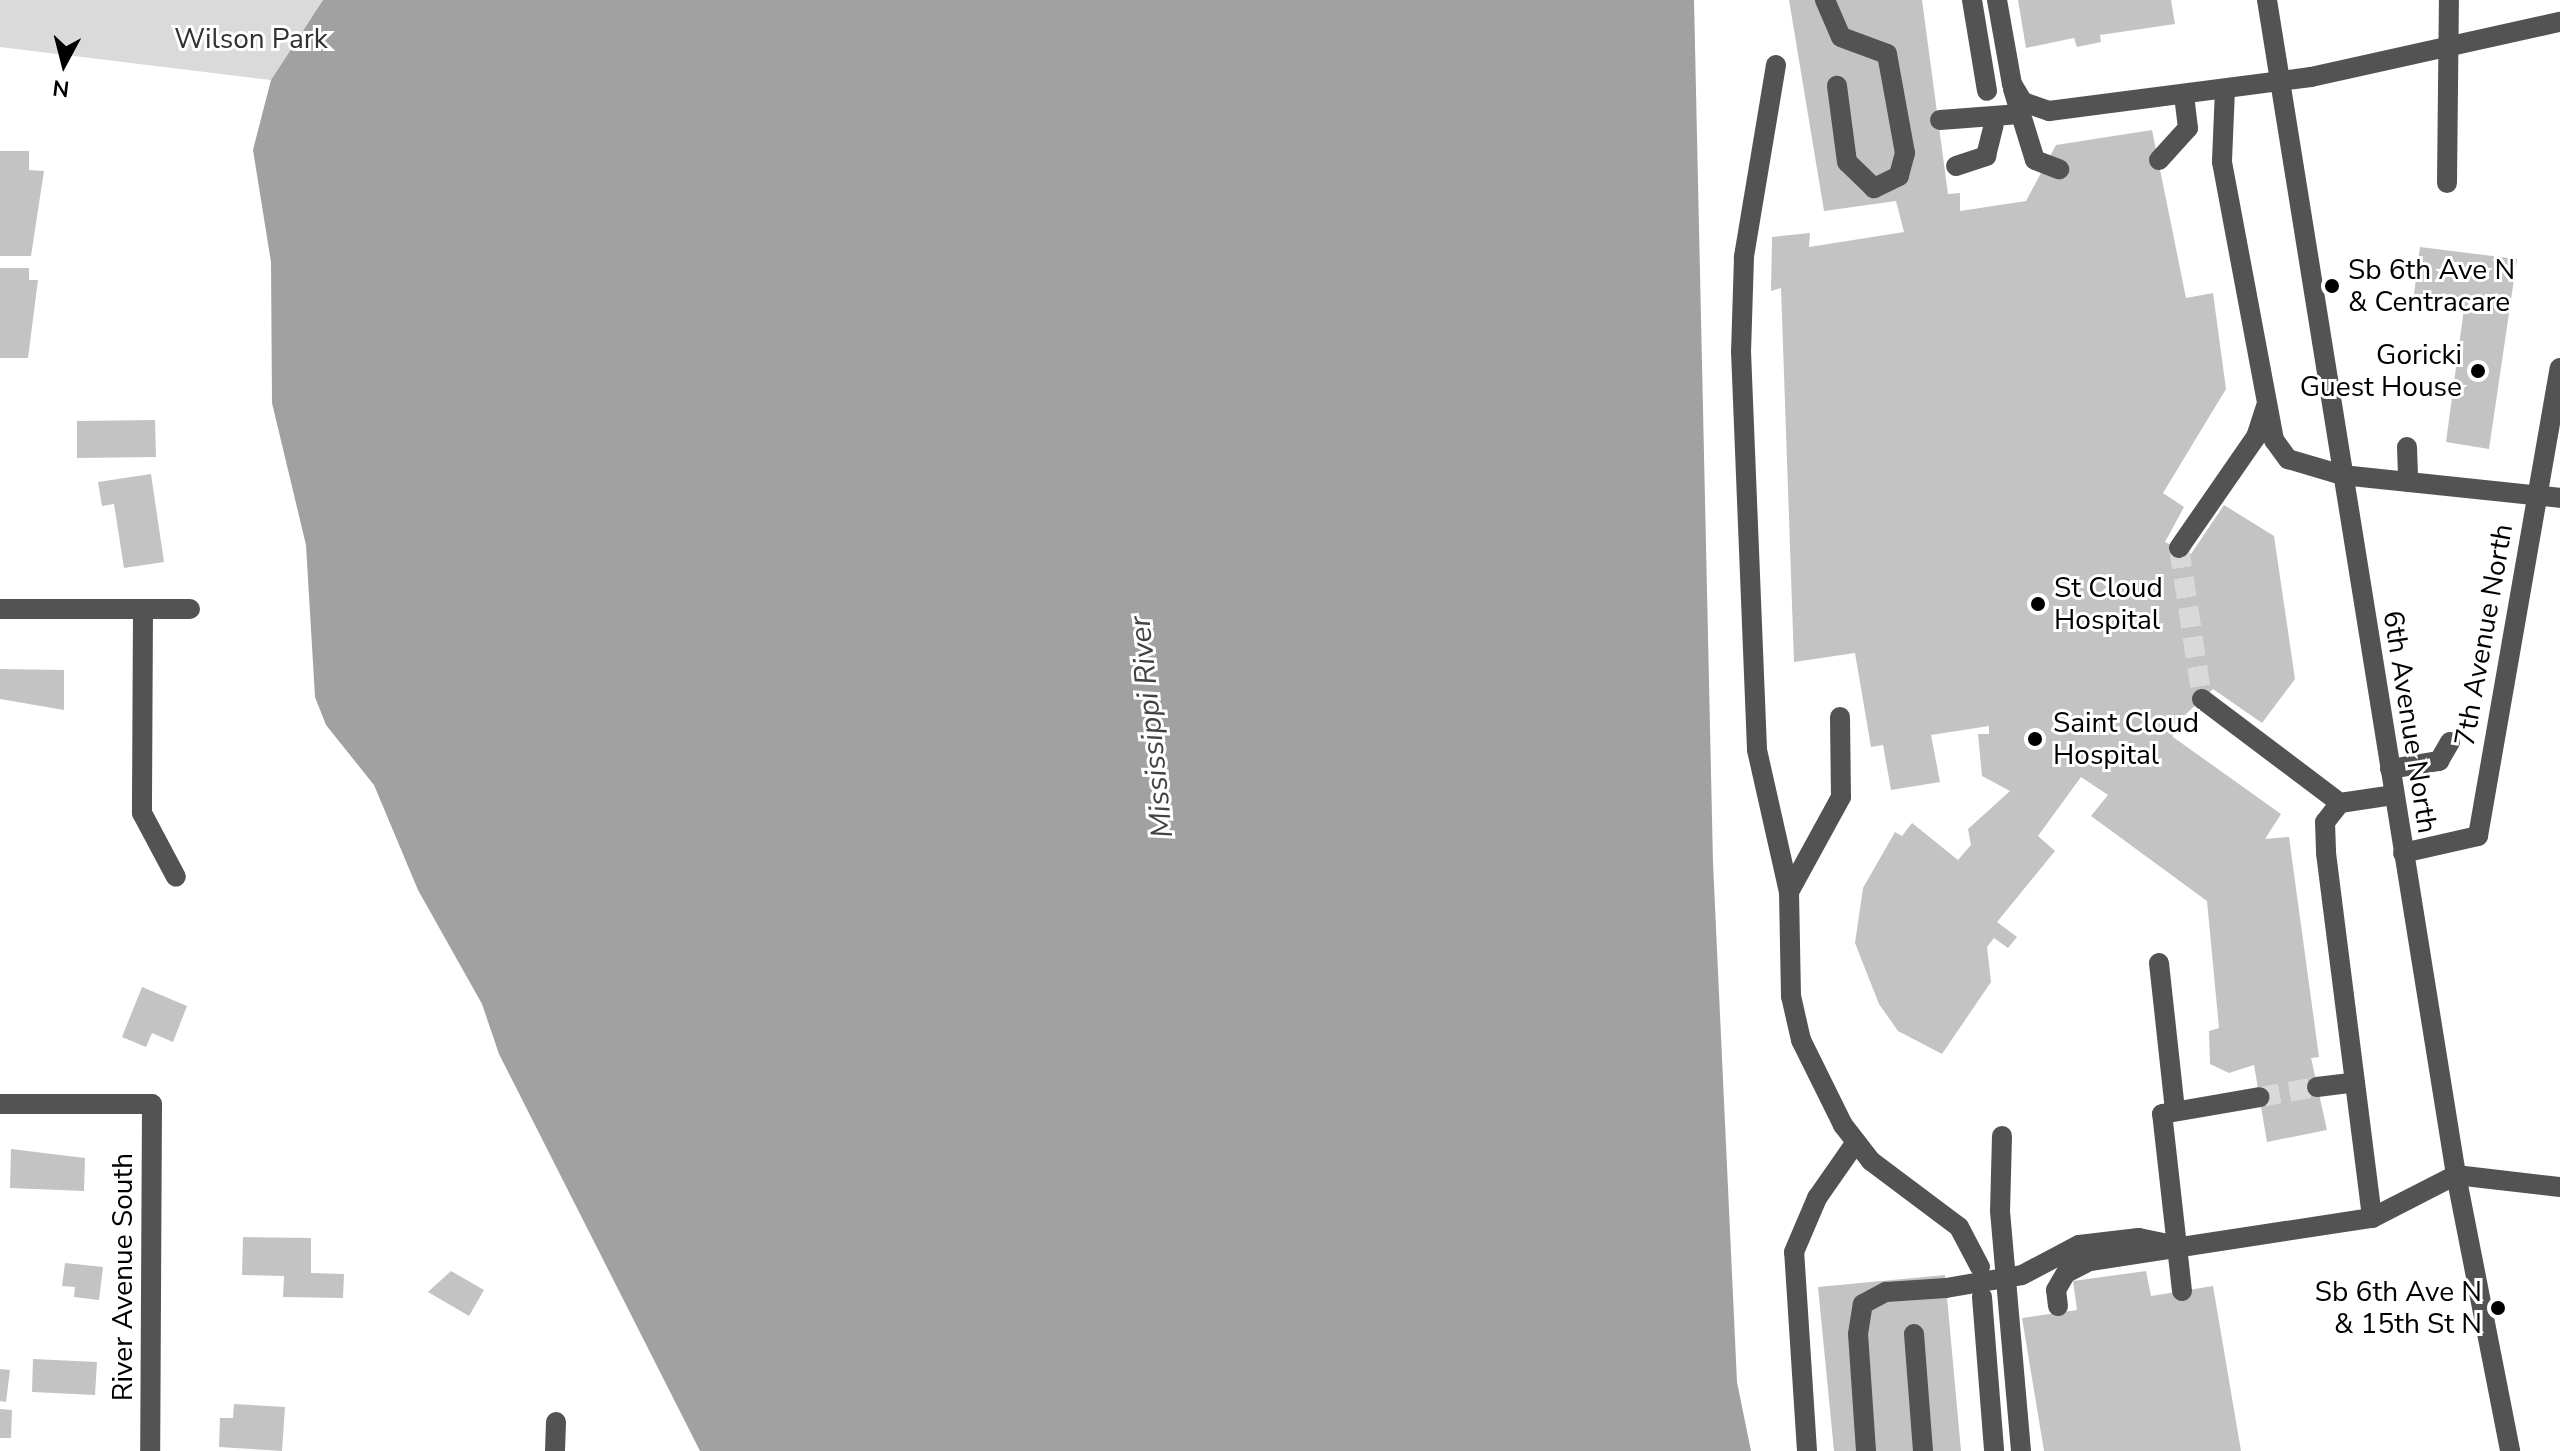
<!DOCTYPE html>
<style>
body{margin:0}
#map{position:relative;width:2560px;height:1451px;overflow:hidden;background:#fff;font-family:"Nunito Sans",sans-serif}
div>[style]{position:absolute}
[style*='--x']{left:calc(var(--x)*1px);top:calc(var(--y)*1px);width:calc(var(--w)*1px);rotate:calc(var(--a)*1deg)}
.green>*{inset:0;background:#dadada}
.water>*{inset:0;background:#a1a1a1}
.building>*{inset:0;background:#c3c3c3}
.minor-tunnel>*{height:20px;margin-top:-10px;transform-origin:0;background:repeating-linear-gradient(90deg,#d9d9d9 0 20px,transparent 0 30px)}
.minor>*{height:20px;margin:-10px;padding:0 10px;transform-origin:10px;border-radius:10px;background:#535353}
.minor-bridge>*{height:20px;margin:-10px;padding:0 10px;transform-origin:10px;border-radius:10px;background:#535353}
.dots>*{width:22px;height:22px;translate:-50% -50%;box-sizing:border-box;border:4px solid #fff;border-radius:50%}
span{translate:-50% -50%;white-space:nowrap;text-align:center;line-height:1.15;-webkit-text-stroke:6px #fff;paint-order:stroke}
.park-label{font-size:28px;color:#313131}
.poi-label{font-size:28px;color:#000}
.left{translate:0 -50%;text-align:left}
.right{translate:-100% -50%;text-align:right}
.street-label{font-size:28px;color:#000}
.water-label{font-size:30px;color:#424242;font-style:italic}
.north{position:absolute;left:24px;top:24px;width:80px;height:80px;-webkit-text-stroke:6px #fff;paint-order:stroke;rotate:187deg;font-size:22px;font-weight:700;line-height:32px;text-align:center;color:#000}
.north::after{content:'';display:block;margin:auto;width:28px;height:36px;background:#000;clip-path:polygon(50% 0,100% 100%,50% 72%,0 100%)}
</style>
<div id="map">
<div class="green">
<i style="clip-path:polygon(0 0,323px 0,271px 80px,0 47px)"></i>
</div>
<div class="water">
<i style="clip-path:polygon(323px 0,1694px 0,1713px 863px,1737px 1382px,1751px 1451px,700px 1451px,499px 1054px,482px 1004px,418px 890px,374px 785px,326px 725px,315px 697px,306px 545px,272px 403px,271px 262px,253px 150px,271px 80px)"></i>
</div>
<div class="building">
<i style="clip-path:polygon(1789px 0,1922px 0,1948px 194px,1960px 193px,1960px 211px,2026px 201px,2056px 145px,2152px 130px,2186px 298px,2213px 293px,2226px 389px,2163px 493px,2184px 507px,2165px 542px,2191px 554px,2224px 505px,2274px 536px,2295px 679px,2262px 723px,2213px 689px,2172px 727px,2173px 737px,2281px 814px,2265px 839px,2289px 837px,2319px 1057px,2311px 1058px,2327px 1130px,2267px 1142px,2254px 1065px,2229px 1073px,2210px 1064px,2209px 1031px,2219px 1028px,2207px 901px,2091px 816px,2108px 795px,2081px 777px,2038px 836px,2055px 851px,1997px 922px,2017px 937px,2008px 948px,1994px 938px,1987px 947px,1991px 982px,1942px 1054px,1898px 1031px,1879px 1004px,1855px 943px,1863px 888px,1895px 832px,1902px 836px,1912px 823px,1958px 860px,1971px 845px,1968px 829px,2010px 791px,1982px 776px,1978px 734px,1989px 734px,1989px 726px,1931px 735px,1940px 782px,1891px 790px,1883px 745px,1871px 747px,1855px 653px,1794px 662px,1781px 288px,1771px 291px,1772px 237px,1810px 233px,1809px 247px,1904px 232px,1896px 201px,1824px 211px)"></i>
<i style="clip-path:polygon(2018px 0,2171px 0,2175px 24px,2100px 35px,2101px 42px,2077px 47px,2074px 38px,2026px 48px)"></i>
<i style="clip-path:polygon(0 151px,29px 151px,29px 170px,44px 171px,31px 256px,0 256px)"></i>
<i style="clip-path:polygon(2420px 247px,2517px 259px,2489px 449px,2446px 442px,2465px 301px,2414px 294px)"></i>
<i style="clip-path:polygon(0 268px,29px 268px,29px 280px,38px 280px,28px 358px,0 358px)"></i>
<i style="clip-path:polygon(155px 420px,156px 457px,77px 458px,77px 421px)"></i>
<i style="clip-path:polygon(151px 474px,164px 562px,124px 568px,114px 504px,102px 506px,98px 482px)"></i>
<i style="clip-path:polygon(0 669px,64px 670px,64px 710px,0 699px)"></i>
<i style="clip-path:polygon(142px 987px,187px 1006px,173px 1042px,152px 1033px,146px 1047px,122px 1037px)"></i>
<i style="clip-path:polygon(11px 1149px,85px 1158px,84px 1191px,10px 1188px)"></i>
<i style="clip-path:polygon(243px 1237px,311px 1238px,311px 1273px,344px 1274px,343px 1298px,283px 1297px,284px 1276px,242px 1275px)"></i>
<i style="clip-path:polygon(65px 1263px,103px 1267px,99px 1300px,74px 1297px,75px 1287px,62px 1286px)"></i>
<i style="clip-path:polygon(451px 1271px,484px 1290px,469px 1316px,428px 1292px)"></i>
<i style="clip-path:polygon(2146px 1271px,2151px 1296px,2213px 1286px,2241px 1451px,2044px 1451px,2022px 1318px,2077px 1310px,2073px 1281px)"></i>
<i style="clip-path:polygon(1945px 1275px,1961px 1451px,1834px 1451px,1818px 1287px)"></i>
<i style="clip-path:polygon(33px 1359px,97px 1362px,95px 1395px,32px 1392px)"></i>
<i style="clip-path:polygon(0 1369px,10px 1370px,6px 1402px,0 1401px)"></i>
<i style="clip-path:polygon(234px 1404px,285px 1407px,282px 1451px,219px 1447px,220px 1418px,233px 1418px)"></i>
<i style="clip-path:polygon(0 1409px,12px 1410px,11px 1438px,0 1438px)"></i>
</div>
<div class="minor-tunnel">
<i style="--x:2179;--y:548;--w:153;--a:81.3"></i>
<i style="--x:2260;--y:1097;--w:58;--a:-10"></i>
</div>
<div class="minor">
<i style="--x:1825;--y:0;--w:40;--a:66.6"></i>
<i style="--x:1841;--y:37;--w:49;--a:20.3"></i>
<i style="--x:1887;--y:54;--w:101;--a:79.7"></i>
<i style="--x:1905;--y:153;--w:24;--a:105"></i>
<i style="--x:1899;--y:176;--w:28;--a:154"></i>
<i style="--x:1874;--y:188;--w:37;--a:-136"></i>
<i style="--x:1847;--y:162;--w:77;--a:-97.5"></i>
<i style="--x:1972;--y:0;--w:92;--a:80.6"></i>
<i style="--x:1997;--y:0;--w:85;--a:79.9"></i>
<i style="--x:2012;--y:84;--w:21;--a:59"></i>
<i style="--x:2023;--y:102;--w:28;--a:19"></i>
<i style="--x:2049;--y:111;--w:264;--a:-7.4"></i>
<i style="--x:2311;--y:77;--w:255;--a:-12.5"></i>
<i style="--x:2267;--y:0;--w:1190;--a:80.86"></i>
<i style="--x:2456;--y:1175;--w:281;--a:78.9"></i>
<i style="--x:1776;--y:65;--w:195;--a:99.5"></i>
<i style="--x:1744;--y:257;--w:94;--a:91.8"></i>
<i style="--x:1741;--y:351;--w:399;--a:87.7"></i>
<i style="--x:1757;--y:750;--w:146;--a:77.3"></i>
<i style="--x:2013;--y:89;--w:74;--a:72.8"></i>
<i style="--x:2035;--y:160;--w:26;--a:21"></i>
<i style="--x:2225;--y:89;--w:73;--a:92.4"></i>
<i style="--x:2222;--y:162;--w:283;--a:79.4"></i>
<i style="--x:2274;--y:440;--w:24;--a:54"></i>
<i style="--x:2288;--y:459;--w:56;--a:16.5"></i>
<i style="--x:2342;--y:475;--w:219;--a:6"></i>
<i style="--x:1940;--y:120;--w:80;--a:-4.3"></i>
<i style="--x:2159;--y:160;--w:43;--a:-47.8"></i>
<i style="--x:2188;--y:128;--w:34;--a:-97"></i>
<i style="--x:1956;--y:166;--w:32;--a:-18"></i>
<i style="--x:1986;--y:156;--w:32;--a:-76"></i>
<i style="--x:2447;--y:183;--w:183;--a:-89.4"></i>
<i style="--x:2407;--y:447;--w:35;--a:88"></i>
<i style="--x:2179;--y:548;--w:135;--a:-55.3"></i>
<i style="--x:2256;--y:437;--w:32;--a:-72"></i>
<i style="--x:0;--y:609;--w:190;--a:0"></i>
<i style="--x:143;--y:609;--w:204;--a:90.3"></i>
<i style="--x:142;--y:813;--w:72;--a:62"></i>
<i style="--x:2202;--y:699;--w:173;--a:37"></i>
<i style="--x:2340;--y:803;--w:55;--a:-8.4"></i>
<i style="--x:1840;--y:717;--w:80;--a:89.3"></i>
<i style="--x:1841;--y:797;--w:108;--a:118.7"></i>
<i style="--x:1789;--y:892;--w:104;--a:88.9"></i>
<i style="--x:1791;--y:996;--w:45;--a:77.2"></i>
<i style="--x:1801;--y:1040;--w:95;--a:63.7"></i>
<i style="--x:1843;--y:1125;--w:46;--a:52.1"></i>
<i style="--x:1871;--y:1161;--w:110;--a:36.9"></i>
<i style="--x:1959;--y:1227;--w:45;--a:62.3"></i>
<i style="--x:2390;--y:769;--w:50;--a:-9.3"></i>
<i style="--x:2439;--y:761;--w:22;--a:-60"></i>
<i style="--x:2340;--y:803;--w:24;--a:128"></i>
<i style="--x:2325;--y:822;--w:31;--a:88"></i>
<i style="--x:2326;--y:853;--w:368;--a:82.8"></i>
<i style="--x:2403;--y:853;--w:77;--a:-12.8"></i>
<i style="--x:2478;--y:836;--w:475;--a:-80.1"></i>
<i style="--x:2159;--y:963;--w:148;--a:83.8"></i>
<i style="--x:2317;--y:1087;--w:38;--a:-7"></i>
<i style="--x:0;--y:1104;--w:152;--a:0"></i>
<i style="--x:152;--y:1104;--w:347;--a:90.3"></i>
<i style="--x:2002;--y:1136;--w:75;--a:91.5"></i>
<i style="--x:2000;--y:1211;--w:241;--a:85"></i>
<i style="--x:2022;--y:1275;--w:64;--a:-27.8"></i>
<i style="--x:2079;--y:1245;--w:60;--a:-6.7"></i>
<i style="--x:2139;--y:1238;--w:33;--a:12"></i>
<i style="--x:2182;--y:1291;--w:178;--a:-96.4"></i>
<i style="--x:2162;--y:1114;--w:99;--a:-9.8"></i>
<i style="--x:1982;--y:1297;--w:154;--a:85.5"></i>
<i style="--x:2058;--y:1306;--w:16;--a:-97"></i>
<i style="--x:2056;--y:1290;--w:20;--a:-60"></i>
<i style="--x:2066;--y:1273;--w:27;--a:-27"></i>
<i style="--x:2090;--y:1261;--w:285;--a:-8.7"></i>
<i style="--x:2372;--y:1218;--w:94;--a:-27.1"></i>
<i style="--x:2456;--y:1175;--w:105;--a:6.6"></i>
<i style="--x:1914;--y:1334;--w:117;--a:85.6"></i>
<i style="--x:555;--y:1451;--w:29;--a:-88"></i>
<i style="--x:1807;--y:1451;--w:199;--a:-93.7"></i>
<i style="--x:1794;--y:1252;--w:59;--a:-66.9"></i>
<i style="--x:1817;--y:1198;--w:68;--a:-55.1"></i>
<i style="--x:1866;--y:1451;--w:117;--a:-93.9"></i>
<i style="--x:1858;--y:1334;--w:30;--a:-81"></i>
<i style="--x:1863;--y:1304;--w:26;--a:-28"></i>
<i style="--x:1886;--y:1292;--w:60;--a:-3.8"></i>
</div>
<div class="minor-bridge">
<i style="--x:1946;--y:1288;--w:77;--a:-9.7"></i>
</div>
<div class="dots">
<i style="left:2332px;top:286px;background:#000"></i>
<i style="left:2478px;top:371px;background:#000"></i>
<i style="left:2038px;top:604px;background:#000"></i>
<i style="left:2035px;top:739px;background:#000"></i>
<i style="left:2498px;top:1308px;background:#000"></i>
</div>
<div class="park-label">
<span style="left:251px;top:39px">Wilson Park</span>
</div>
<div class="poi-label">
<span class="left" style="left:2348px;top:286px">Sb 6th Ave N<br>&amp; Centracare</span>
<span class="right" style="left:2462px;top:371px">Goricki<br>Guest House</span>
<span class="left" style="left:2054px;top:604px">St Cloud<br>Hospital</span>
<span class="left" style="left:2053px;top:739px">Saint Cloud<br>Hospital</span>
<span class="right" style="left:2482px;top:1308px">Sb 6th Ave N<br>&amp; 15th St N</span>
</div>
<div class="street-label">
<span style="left:2484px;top:635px;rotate:-80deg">7th Avenue North</span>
<span style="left:2410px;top:722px;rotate:81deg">6th Avenue North</span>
<span style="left:123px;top:1277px;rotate:-90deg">River Avenue South</span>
</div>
<div class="water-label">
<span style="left:1152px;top:727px;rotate:-96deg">Mississippi River</span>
</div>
<div class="north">N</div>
</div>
